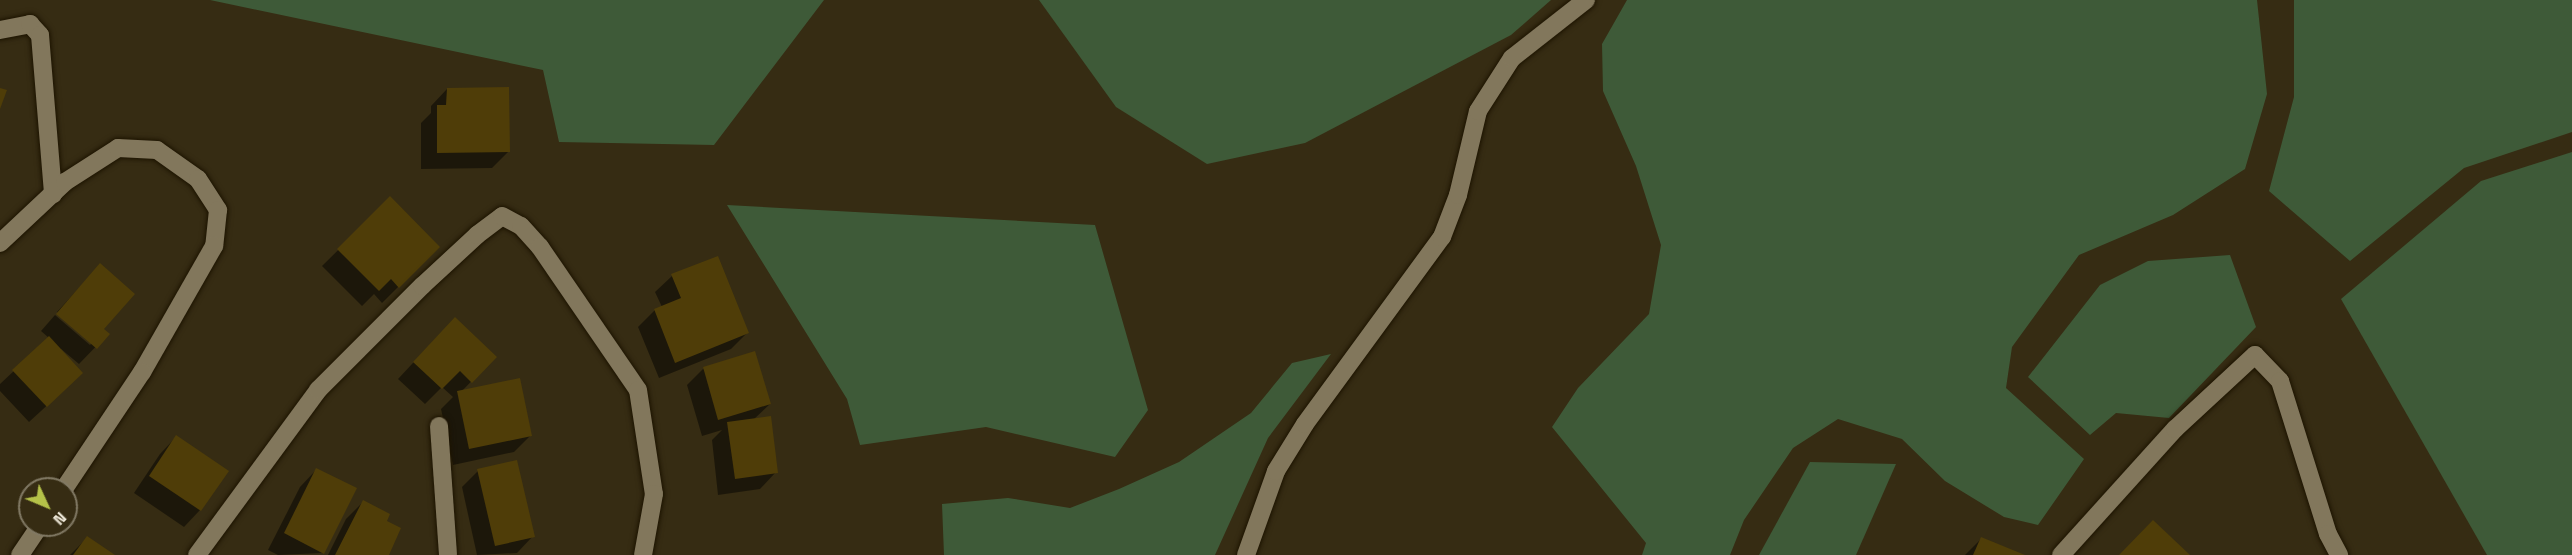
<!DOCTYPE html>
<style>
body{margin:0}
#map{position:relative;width:2572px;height:555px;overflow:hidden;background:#362c13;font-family:"Space Grotesk",sans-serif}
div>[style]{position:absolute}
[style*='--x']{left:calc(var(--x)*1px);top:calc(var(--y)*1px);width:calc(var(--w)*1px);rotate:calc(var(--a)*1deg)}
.green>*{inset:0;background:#3e5a38}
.shadow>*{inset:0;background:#0007}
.building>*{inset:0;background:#4f3d08}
.roads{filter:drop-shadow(0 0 2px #1d1400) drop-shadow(0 0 2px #1d1400)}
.street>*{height:18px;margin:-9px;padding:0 9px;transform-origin:9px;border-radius:9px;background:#82775c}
span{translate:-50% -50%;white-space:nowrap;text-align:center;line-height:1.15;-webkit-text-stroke:4.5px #362c13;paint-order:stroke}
.north{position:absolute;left:18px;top:477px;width:60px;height:60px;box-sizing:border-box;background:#362c13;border:2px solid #817964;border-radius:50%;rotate:134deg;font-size:16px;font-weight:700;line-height:24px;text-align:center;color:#f2ecdd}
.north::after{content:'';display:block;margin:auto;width:21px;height:27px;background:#b5c249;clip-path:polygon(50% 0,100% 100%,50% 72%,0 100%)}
</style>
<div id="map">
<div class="green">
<i style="clip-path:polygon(210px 0,824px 0,714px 145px,559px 142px,543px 70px)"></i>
<i style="clip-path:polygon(1039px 0,1551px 0,1511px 35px,1305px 143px,1207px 164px,1116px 107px)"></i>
<i style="clip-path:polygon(1627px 0,2257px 0,2267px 94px,2245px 169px,2173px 215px,2079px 255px,2012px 347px,2006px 388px,2084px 459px,2038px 525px,2004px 517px,1945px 481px,1902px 439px,1838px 419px,1793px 448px,1744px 520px,1730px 555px,1642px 555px,1646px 543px,1552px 427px,1578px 388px,1649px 314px,1661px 245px,1636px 166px,1603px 91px,1602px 44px)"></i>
<i style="clip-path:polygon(2294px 0,2572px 0,2572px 132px,2464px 168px,2350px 261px,2269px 191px,2294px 97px)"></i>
<i style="clip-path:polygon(2572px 152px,2572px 555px,2487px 555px,2341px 299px,2481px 181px)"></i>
<i style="clip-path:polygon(727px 205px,1095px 225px,1148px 410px,1115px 457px,986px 427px,860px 445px,847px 399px)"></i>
<i style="clip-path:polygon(2230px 255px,2256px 327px,2169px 418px,2116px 413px,2090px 435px,2028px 377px,2100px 285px,2148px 261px)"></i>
<i style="clip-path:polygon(1331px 354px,1268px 438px,1215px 555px,944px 555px,942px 504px,1008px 498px,1070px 508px,1119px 489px,1179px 462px,1251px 413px,1292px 363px)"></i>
<i style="clip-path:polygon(1810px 462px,1896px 464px,1856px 555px,1759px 555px)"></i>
</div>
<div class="shadow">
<i style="clip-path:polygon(447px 89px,508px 152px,492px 168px,421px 169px,421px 123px,431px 113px,431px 106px)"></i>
<i style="clip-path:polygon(390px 199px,438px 247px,382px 303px,374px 294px,362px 306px,322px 266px)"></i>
<i style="clip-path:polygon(717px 258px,747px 333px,731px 349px,659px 378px,638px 327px,655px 310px,662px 307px,655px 292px,672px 276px)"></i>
<i style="clip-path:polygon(100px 265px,102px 329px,108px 334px,79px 364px,61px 349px,60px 351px,65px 389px,29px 422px,0 391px,0 384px,49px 338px,41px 331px,55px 315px,90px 345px,92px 343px,57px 312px)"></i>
<i style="clip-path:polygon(439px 335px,495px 357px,461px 392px,531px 435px,514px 452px,453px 465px,441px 409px,453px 397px,442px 387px,425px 404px,398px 379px)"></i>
<i style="clip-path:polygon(703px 369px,770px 404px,753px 420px,776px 472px,760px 489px,718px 495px,712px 440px,722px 430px,702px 436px,687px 385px)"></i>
<i style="clip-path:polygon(176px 437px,227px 471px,200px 510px,184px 527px,134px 493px,160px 454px)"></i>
<i style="clip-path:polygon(316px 470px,323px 553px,278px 555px,268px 550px,300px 487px)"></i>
<i style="clip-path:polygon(478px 471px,533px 536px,517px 553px,477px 555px,462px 487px)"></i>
<i style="clip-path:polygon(363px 502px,385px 522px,388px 555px,328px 555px,346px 519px)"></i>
<i style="clip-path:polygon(87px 538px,112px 555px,70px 555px)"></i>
<i style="clip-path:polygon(1981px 539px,2021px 555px,1965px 555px)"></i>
</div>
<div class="building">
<i style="clip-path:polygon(509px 87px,510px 152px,437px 153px,437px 105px,446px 105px,447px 88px)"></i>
<i style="clip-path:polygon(0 88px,7px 90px,0 109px)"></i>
<i style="clip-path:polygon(390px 196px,440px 247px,399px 288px,391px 279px,379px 291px,337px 249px)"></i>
<i style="clip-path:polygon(718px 256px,749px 333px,675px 363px,654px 309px,681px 298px,671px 274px)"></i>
<i style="clip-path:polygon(100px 263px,135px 294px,104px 329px,110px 334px,97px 349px,56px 314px)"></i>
<i style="clip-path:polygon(455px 317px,497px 357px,472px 383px,460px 371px,442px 389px,413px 362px)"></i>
<i style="clip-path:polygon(49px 336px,83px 373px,47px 407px,12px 370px)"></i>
<i style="clip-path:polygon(755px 351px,771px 404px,718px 420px,703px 367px)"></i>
<i style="clip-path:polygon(520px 378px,532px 436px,469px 449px,457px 391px)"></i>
<i style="clip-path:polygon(771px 416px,778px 473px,735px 479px,727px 422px)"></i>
<i style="clip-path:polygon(176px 435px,229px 471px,201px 511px,149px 476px)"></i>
<i style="clip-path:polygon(517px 460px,535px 537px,495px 546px,477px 469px)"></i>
<i style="clip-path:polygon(316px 468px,357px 488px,324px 554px,284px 533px)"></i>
<i style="clip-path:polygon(363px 500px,390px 514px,387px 521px,401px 528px,389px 555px,335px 555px)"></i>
<i style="clip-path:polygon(2153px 520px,2190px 555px,2119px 555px)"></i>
<i style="clip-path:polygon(87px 536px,115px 555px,73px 555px)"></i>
<i style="clip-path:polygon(1981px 537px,2025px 555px,1973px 555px)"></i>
</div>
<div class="roads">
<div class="street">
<i style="--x:0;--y:30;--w:31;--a:-11"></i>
<i style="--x:30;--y:24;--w:15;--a:48"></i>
<i style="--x:40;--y:35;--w:160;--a:85.3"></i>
<i style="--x:0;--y:243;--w:89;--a:-43.2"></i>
<i style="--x:65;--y:182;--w:63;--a:-32.7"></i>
<i style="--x:118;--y:148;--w:39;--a:3"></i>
<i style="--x:157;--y:150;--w:50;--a:35.3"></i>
<i style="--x:198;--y:179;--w:37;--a:57"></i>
<i style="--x:218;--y:210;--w:36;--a:96"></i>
<i style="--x:214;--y:246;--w:145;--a:119.7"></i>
<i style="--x:142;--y:372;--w:141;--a:123.7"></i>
<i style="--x:439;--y:426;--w:129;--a:86"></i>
<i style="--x:20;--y:555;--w:36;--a:-56"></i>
<i style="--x:197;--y:555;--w:205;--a:-53.7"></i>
<i style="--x:318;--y:390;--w:147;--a:-45"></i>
<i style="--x:422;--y:286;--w:75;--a:-42.8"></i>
<i style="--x:477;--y:235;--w:31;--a:-37"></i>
<i style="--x:502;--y:216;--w:21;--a:28"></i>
<i style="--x:521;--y:226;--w:28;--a:48"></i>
<i style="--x:540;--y:247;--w:173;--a:55.6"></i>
<i style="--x:638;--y:390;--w:105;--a:81.3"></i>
<i style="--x:654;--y:494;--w:62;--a:100.2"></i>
<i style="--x:1246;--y:555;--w:89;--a:-70.3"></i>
<i style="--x:1276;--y:471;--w:55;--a:-58.3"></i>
<i style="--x:1305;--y:424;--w:232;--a:-53.8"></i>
<i style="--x:1442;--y:237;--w:45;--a:-69.1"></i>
<i style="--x:1458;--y:195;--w:86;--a:-76.6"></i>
<i style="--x:1478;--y:111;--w:63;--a:-57.3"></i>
<i style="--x:1512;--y:58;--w:94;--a:-38.1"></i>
<i style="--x:2061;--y:555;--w:170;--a:-47.9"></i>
<i style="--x:2175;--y:429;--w:109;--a:-42.8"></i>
<i style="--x:2255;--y:355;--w:36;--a:46"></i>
<i style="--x:2280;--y:381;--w:160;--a:72.6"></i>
<i style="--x:2328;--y:534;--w:24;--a:62"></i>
</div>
</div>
<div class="north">N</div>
</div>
